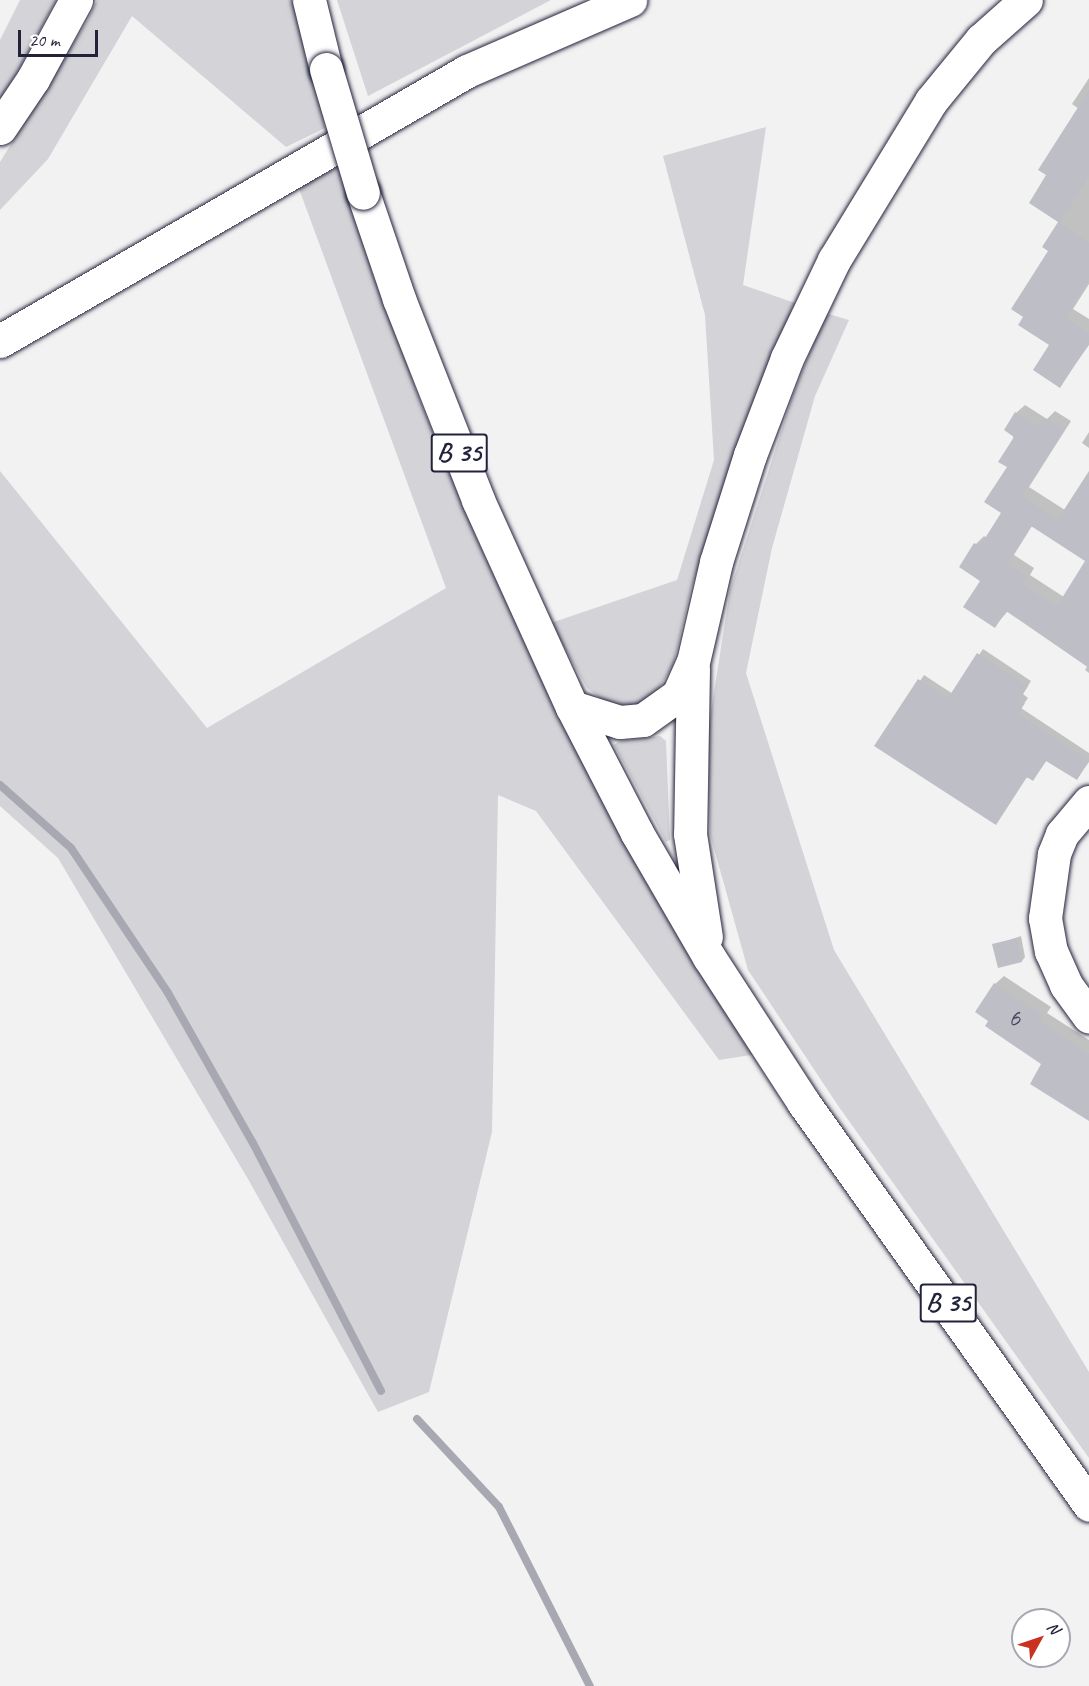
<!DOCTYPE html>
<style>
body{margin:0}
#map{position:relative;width:1089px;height:1686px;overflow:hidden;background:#f2f2f3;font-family:Caveat,sans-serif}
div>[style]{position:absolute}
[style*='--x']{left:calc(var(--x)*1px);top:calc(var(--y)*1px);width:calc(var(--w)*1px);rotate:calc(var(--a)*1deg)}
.green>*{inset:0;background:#d3d3d8}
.shadow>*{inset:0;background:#0003}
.stream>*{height:8px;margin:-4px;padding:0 4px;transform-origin:4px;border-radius:4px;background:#a8a8b2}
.building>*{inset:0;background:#bebec6}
.roads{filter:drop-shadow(0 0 2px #22223b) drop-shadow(0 0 2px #22223b)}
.minor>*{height:33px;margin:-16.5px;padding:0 16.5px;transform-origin:16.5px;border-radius:16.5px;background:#fff}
.major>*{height:33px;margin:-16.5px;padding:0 16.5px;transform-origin:16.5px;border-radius:16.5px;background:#fff}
.bridges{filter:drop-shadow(0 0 2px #22223b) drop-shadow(0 0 2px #22223b)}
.major-bridge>*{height:33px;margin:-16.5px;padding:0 16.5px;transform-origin:16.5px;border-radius:16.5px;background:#fff}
span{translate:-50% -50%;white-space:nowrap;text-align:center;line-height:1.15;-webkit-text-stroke:6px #fff;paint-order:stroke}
.number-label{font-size:26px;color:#49495e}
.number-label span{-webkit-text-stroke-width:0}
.shield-label span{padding:2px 4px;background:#fff;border:2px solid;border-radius:4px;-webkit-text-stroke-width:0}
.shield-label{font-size:27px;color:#22223b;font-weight:700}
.north{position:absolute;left:1011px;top:1608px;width:60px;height:60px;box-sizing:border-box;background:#fff;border:2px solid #a7a7b1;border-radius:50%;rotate:50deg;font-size:16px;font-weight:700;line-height:24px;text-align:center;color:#22223b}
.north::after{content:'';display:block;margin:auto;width:21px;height:27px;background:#c8321e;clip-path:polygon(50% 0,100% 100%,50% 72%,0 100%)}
.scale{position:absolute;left:18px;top:30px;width:80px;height:27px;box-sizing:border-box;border:3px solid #22223b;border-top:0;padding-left:8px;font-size:18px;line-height:21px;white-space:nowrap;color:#22223b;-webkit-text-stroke:4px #fff;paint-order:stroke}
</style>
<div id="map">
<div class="green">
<i style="clip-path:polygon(20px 0,56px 0,0 105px,0 40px)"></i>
<i style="clip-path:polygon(97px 0,296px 0,325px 128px,286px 147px,132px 16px,48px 159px,0 210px,0 162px,88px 20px)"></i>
<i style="clip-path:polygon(337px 0,551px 0,368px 96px)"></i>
<i style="clip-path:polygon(766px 127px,743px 285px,795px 303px,767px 370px,691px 588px,673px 665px,655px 695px,639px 705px,620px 707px,604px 701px,587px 688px,551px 623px,677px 580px,714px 460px,705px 315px,663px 156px)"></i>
<i style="clip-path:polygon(340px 167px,418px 396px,481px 548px,537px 666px,757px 1054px,719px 1060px,536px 811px,498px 795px,492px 1132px,429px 1392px,378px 1412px,248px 1179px,58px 858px,0 806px,0 471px,207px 728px,446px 588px,298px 186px)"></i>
<i style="clip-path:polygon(825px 313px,849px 320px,815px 396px,772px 548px,746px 673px,834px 950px,1089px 1372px,1089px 1458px,839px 1107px,748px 970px,710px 834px,708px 731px,730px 590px,792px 398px)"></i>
<i style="clip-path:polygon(660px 736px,666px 741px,670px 840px,666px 842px,614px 745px,620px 741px)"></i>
</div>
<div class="shadow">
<i style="clip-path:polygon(1089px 78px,1089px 284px,1073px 309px,1089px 319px,1089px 345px,1060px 386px,1051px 344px,1050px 250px,1060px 222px,1048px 175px,1079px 109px,1072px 104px)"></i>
<i style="clip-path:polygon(evenodd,1025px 405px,1047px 419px,1055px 411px,1071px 421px,1029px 487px,1065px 510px,1089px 473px,1089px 673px,1085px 670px,1088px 665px,1008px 611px,995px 626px,982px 580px,976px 544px,984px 536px,987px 538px,1004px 513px,1016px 413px,1025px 405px,1032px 526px,1087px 561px,1064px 597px,1030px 575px,1034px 568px,1014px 555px,1032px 526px)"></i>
<i style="clip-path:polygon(1089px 432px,1089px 448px,1082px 443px)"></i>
<i style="clip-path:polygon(983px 649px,1031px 681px,1023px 694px,1028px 698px,1021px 708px,1089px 753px,1089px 762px,1077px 779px,1047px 760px,1033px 779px,877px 746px,924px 675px,953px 694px)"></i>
<i style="clip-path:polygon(1021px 936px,1025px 957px,1022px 961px,994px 945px)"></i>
<i style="clip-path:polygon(1004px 976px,1051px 1007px,1047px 1013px,1089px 1040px,1089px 1119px,1043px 1063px,990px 1020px,995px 984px)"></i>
</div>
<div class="stream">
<i style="--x:0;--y:785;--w:95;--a:41.6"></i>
<i style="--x:71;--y:848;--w:174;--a:56.2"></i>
<i style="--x:168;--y:993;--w:172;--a:60.5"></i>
<i style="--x:253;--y:1143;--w:279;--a:62.7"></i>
<i style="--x:417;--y:1419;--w:120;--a:47"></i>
<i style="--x:499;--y:1507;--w:201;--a:63.1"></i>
</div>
<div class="building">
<i style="clip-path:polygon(1089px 90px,1089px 176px,1060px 223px,1089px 242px,1089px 280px,1066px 318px,1089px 333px,1089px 343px,1060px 388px,1033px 370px,1049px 345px,1018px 325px,1023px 317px,1011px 309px,1048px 251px,1042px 247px,1058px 222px,1029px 203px,1046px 175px,1038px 170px)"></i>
<i style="clip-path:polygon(evenodd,1015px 412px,1040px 427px,1045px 418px,1064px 430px,1022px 496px,1058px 519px,1089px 471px,1089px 668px,1006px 611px,995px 628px,963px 607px,980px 581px,959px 567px,974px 543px,980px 546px,1001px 513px,984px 502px,1007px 467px,998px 462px,1014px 437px,1004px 430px,1015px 412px,1031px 526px,1085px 561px,1057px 606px,1022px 584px,1027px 576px,1007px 564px,1031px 526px)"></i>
<i style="clip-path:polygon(977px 653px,1028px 686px,1019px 700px,1025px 703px,1018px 714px,1089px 760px,1077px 780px,1046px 761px,1033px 781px,1027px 777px,996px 825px,874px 746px,918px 679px,948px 698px)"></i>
<i style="clip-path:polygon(1017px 938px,1022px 962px,998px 968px,992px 944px)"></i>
<i style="clip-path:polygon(994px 983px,1044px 1016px,1040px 1022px,1089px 1054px,1089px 1121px,1030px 1084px,1041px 1064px,985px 1026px,988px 1021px,975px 1012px)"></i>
</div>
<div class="roads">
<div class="minor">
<i style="--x:1089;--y:802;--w:42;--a:130.2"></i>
<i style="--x:1062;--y:834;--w:22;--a:112"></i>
<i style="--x:1054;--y:854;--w:65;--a:98"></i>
<i style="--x:1045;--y:918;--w:34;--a:80"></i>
<i style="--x:1051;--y:951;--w:37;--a:66"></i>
<i style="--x:1066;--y:985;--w:39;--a:54"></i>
</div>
<div class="major">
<i style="--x:309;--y:0;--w:71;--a:76.2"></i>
<i style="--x:0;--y:128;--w:59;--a:-56"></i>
<i style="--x:33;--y:79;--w:90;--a:-61.4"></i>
<i style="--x:363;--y:193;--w:112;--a:71.2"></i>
<i style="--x:399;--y:299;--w:216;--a:68.5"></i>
<i style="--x:478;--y:500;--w:227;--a:65.6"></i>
<i style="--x:572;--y:707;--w:142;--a:62.7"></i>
<i style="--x:637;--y:833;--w:143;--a:59.9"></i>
<i style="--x:709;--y:957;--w:173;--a:57"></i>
<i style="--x:803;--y:1102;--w:494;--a:54.6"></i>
<i style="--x:0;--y:341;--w:539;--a:-30.03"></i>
<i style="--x:467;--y:71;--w:178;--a:-23.5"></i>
<i style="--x:693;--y:669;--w:165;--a:91"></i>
<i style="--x:690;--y:834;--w:104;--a:81.2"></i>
<i style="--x:572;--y:707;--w:50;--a:17.4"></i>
<i style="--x:620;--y:722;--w:23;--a:-5"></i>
<i style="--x:643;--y:720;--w:43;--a:-35.5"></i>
<i style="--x:678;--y:695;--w:36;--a:-66"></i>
<i style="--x:693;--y:662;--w:103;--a:-77"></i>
<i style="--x:716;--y:562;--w:112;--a:-72.4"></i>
<i style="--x:750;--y:455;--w:104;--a:-69.1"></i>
<i style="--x:787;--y:358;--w:109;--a:-64.4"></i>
<i style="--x:834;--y:260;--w:186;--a:-58.6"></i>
<i style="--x:931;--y:101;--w:79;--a:-50.7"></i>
<i style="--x:981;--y:40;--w:60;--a:-41.6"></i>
</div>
</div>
<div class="bridges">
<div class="major-bridge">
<i style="--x:326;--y:69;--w:129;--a:73.4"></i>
</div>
</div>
<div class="number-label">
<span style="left:1014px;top:1018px">6</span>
</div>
<div class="shield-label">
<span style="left:459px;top:453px">B 35</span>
<span style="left:948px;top:1303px">B 35</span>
</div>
<div class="north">N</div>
<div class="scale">20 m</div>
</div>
